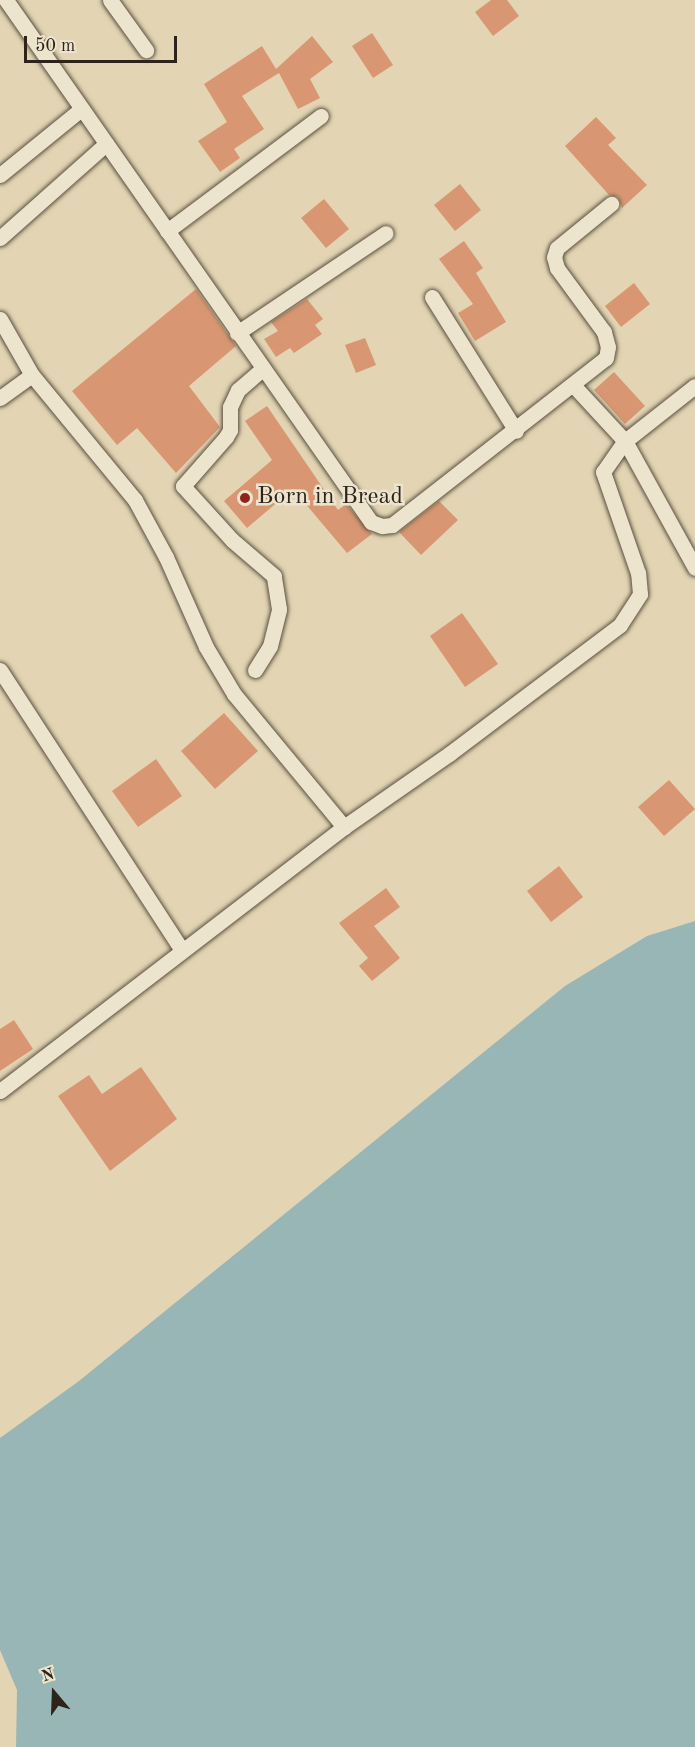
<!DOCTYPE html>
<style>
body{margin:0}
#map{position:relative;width:695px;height:1747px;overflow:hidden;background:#e3d5b3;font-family:"Old Standard TT",serif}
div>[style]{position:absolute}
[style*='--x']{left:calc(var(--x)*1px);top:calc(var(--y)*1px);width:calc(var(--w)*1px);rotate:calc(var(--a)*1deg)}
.water>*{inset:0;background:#98b6b5}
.building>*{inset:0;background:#d89772}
.roads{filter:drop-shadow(0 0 2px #5a5041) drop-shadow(0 0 2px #5a5041)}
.street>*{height:15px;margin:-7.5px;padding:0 7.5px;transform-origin:7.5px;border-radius:7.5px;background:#ede4ce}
.dots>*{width:16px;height:16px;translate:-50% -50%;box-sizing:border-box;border:3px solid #ede4ce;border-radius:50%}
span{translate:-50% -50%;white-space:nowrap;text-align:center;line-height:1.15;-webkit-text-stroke:5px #ede4ce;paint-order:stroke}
.poi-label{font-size:24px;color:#2d231b}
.left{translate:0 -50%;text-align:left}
.north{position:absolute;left:24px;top:1663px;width:60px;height:60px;-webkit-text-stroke:4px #ede4ce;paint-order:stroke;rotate:341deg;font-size:16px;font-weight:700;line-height:24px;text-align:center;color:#2d231b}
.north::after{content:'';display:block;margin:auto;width:21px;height:27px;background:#2d231b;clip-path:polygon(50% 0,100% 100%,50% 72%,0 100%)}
.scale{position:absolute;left:24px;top:36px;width:153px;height:27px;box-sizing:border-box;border:3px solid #2d231b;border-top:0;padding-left:8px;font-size:18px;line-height:21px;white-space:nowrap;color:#2d231b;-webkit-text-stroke:4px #ede4ce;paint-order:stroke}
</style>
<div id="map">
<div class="water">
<i style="clip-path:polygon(695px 921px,695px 1747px,16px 1747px,17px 1690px,0 1650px,0 1438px,79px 1381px,565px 986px,647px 936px)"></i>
</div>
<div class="building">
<i style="clip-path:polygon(491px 0,507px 0,519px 16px,493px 36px,475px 12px)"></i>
<i style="clip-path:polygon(372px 33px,393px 65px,373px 78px,352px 46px)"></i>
<i style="clip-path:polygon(312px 36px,333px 62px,310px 79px,320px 98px,298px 109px,279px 73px,242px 96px,264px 129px,234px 149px,240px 158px,220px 172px,198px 141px,227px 122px,204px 84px,262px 46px,276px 69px)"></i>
<i style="clip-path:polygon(596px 117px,616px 138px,608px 145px,647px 185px,622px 208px,618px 197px,609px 195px,565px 146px)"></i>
<i style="clip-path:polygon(460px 184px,481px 210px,455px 231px,434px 205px)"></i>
<i style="clip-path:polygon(324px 199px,349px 229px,326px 248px,301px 218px)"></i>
<i style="clip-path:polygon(464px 241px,483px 268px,476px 273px,506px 322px,475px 341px,458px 313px,473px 304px,439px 259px)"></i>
<i style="clip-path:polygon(634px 283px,650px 304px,621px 327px,605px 306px)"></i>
<i style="clip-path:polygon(196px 289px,236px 346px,189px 386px,220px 427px,176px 473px,137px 428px,117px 445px,72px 391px)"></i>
<i style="clip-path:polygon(307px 299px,323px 319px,315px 325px,322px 334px,294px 353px,290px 348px,276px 357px,264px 339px,278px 331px,271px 322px)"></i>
<i style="clip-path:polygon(365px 338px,376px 365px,356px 373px,345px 345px)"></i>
<i style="clip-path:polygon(614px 372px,645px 406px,625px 424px,594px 390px)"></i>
<i style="clip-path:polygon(267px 406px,338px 510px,346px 504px,372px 534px,347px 553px,293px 489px,247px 528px,224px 501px,272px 460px,245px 421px)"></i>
<i style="clip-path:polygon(439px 501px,458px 520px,421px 555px,399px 532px)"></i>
<i style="clip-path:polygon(462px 613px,498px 664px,465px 687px,430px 636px)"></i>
<i style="clip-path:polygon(224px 713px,258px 751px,215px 789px,181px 751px)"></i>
<i style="clip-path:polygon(156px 759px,182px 796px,138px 827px,112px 791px)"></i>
<i style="clip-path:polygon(669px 780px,695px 809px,664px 836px,638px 807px)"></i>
<i style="clip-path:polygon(559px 866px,583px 897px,551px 922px,527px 891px)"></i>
<i style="clip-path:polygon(386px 888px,400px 907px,374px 926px,400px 958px,372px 981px,359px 966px,368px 958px,339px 923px)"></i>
<i style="clip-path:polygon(14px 1020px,33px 1049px,0 1071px,0 1029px)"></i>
<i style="clip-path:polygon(141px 1067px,177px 1119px,110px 1171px,58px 1096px,89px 1075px,102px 1094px)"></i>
</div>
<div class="roads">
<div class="street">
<i style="--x:6;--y:0;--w:637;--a:55.04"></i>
<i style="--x:371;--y:522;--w:12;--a:20"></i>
<i style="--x:382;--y:526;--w:10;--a:-6"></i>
<i style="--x:392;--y:525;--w:271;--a:-38"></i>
<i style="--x:606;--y:358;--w:11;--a:-80"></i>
<i style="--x:608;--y:347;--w:16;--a:-105"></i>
<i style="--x:604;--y:332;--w:79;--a:-126.3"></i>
<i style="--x:557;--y:268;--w:11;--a:-105"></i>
<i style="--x:554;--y:257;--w:9;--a:-72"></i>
<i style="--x:557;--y:248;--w:70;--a:-39.2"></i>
<i style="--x:110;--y:0;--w:62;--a:54.2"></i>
<i style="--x:0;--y:175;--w:103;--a:-39.1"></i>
<i style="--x:167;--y:231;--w:192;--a:-36.8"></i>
<i style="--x:0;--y:238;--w:142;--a:-41.6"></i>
<i style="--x:432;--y:297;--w:158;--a:57.9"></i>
<i style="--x:0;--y:319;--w:64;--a:60.3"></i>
<i style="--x:32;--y:375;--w:162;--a:50.5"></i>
<i style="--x:135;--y:500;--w:65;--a:61.5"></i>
<i style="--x:166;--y:557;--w:98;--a:66"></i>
<i style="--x:206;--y:647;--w:55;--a:59.2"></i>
<i style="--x:234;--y:694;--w:173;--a:50.4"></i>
<i style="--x:237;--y:333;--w:179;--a:-33.9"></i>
<i style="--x:574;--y:386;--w:75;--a:47.2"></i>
<i style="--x:625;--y:441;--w:145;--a:61.1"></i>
<i style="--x:0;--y:398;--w:39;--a:-36"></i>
<i style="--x:0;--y:670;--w:334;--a:57"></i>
<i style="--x:255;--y:670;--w:28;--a:-58"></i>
<i style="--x:270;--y:646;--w:38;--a:-76"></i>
<i style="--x:279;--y:609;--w:33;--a:-99"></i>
<i style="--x:274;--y:576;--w:55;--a:-139.4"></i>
<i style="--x:232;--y:540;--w:73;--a:-132.2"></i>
<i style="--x:183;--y:486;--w:65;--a:-48.7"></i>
<i style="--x:226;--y:437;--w:8;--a:-60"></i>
<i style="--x:230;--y:430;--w:23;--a:-90"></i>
<i style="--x:230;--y:407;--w:19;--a:-65"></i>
<i style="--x:238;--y:390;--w:33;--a:-41"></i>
<i style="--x:0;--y:1091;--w:434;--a:-37.5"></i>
<i style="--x:344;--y:827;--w:128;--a:-34.8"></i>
<i style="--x:449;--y:754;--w:214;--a:-37"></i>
<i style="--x:620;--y:625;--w:37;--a:-57"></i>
<i style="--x:640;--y:594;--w:21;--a:-95"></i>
<i style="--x:638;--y:573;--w:107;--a:-109.1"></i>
<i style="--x:603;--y:472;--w:38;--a:-55"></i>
<i style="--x:625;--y:441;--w:89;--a:-38.2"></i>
</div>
</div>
<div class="dots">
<i style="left:245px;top:498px;background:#8f2418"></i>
</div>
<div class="poi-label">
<span class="left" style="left:257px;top:498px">Born in Bread</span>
</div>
<div class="north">N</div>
<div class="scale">50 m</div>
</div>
